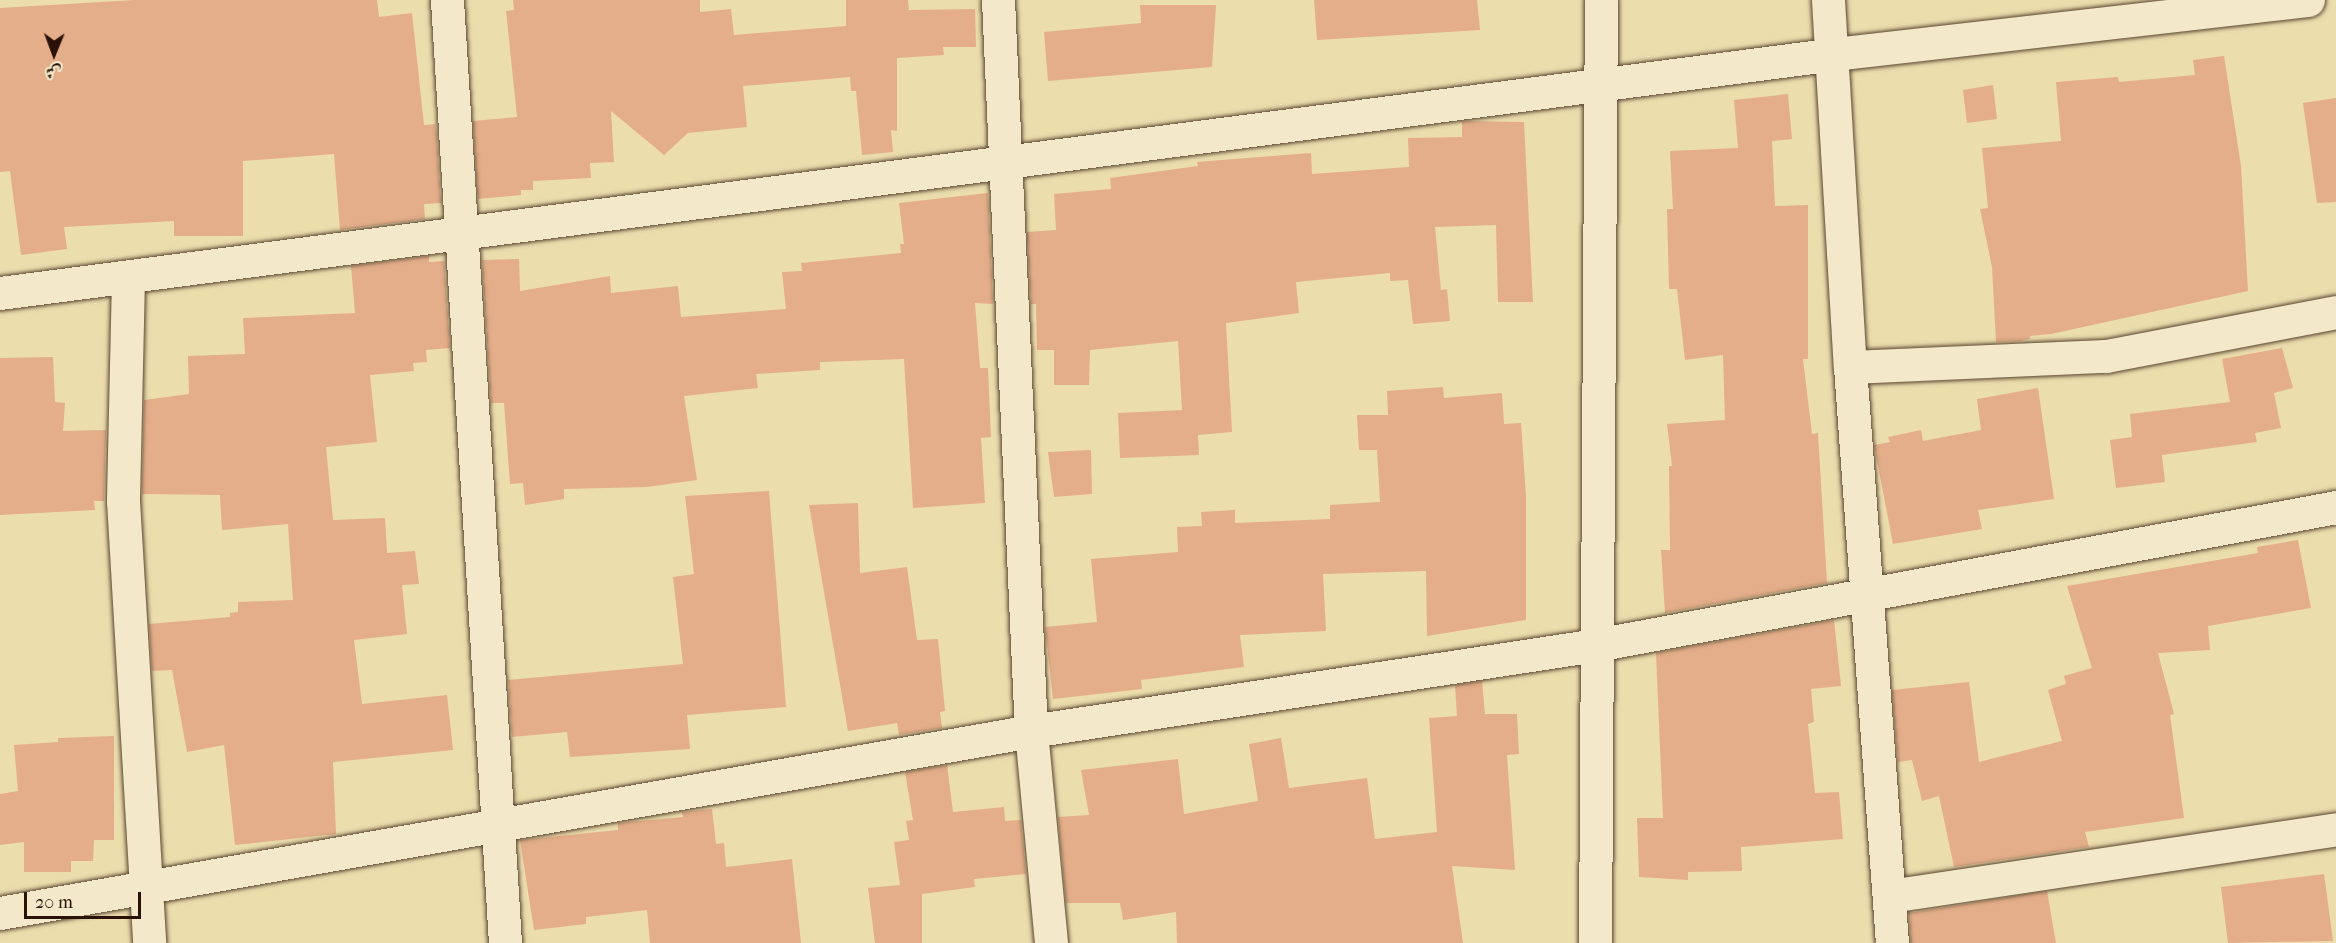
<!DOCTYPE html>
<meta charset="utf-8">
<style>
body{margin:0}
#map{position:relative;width:2336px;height:943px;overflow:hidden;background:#ecddad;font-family:"IM FELL French Canon",Amiri,serif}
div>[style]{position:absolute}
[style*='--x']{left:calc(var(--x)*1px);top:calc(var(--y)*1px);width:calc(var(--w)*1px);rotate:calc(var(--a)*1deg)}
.building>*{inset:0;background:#e3ae89}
.roads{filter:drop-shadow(0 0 2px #5a4531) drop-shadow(0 0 2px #5a4531)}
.minor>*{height:33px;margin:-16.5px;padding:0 16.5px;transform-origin:16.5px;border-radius:16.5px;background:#f3e9ca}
.tertiary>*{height:33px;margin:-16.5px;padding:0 16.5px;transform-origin:16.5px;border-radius:16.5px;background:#f3e9ca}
span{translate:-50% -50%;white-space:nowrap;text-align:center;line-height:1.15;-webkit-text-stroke:5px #f3e9ca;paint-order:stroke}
.north{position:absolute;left:24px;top:24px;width:60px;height:60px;-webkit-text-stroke:4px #f3e9ca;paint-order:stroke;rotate:181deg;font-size:16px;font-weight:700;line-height:24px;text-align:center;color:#2a1208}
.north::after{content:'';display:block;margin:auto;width:21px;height:27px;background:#2a1208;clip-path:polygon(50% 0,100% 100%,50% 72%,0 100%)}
.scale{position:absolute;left:24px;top:892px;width:117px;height:27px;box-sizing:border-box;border:3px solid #2a1208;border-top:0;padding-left:8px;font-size:18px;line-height:21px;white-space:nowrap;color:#2a1208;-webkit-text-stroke:4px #f3e9ca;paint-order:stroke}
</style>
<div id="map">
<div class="building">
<i style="clip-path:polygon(135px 0,377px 0,379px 17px,412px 13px,424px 125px,436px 124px,441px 203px,424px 204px,425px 219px,340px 230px,334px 154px,243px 161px,243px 236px,174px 236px,174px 221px,64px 227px,67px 249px,21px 255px,10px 171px,0 172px,0 8px)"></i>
<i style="clip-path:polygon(513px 0,700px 0,700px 12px,731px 9px,734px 35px,846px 26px,846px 0,908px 0,909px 10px,975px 9px,976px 47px,943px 47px,944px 55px,897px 58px,897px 131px,891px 130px,893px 152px,862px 155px,856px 91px,851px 91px,850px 77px,743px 86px,747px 127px,688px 133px,664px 155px,611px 111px,614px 162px,590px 163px,591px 178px,533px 181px,533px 190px,521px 190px,521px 195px,478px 199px,473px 121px,517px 117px,506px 11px,514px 10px)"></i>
<i style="clip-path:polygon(1314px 0,1477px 0,1480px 30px,1317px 40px)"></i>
<i style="clip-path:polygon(1140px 5px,1216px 5px,1212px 67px,1048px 81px,1044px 32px,1141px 23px)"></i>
<i style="clip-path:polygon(2224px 56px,2241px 166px,2248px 291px,2051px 334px,2030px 336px,2030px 339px,2020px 341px,1996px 342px,1992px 267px,1980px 209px,1988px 208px,1982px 148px,2061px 141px,2056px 82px,2118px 77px,2119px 82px,2195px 75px,2193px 60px)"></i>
<i style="clip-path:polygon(1993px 85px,1997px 119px,1967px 123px,1963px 90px)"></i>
<i style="clip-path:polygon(1788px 94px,1792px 139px,1772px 141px,1775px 206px,1808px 205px,1808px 359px,1803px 359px,1812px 434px,1818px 433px,1827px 583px,1665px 613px,1661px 550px,1670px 550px,1669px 466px,1672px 466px,1667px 424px,1725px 420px,1723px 355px,1685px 360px,1677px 289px,1669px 289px,1667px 209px,1673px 209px,1670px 151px,1738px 148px,1734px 100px)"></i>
<i style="clip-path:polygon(2336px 98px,2336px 202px,2317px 203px,2303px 103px)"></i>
<i style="clip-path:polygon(1462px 121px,1524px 122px,1533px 302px,1498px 302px,1496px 225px,1435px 227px,1441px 290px,1447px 289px,1450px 321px,1413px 324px,1408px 280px,1390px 281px,1390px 273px,1296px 282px,1299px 313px,1226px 323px,1232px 432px,1198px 435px,1199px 455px,1120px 458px,1118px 413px,1182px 410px,1178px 341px,1090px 350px,1089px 385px,1054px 385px,1054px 350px,1037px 350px,1036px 304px,1031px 304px,1027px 232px,1056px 230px,1054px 194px,1111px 189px,1110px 178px,1198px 166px,1197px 162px,1311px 153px,1312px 174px,1409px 167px,1408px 138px,1462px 137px)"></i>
<i style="clip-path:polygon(988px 193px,993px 304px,975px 303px,980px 368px,988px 368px,991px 437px,981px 438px,985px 503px,913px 508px,904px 359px,820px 362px,820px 370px,756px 374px,758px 388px,684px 396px,697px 480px,647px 487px,564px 489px,564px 499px,525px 505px,523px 483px,510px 484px,504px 403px,491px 403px,482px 260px,519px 259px,520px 291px,610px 276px,611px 293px,678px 286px,681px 317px,786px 309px,782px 272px,802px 271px,801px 263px,901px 253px,900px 244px,904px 244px,899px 203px)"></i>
<i style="clip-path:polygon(429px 256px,429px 262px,444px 261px,450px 348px,426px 350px,427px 362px,413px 363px,414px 371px,370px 375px,377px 442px,326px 447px,333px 520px,385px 518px,387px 553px,415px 551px,419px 584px,402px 585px,407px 634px,354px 640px,362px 704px,447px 695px,453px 750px,333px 762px,336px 834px,235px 845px,224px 745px,187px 752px,172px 670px,152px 671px,149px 624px,230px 617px,230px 613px,238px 612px,238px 602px,293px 600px,288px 524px,222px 530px,220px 495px,142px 494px,144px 400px,189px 394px,188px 356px,245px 354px,243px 318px,355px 313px,351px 266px)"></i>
<i style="clip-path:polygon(2282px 348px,2293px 388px,2274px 393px,2281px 428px,2255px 433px,2257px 442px,2162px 455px,2165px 482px,2116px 488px,2110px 440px,2132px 437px,2130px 414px,2230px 402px,2222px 359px)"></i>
<i style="clip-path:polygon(53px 357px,55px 402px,65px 403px,63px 431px,106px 430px,104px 501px,94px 501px,95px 510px,0 515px,0 358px)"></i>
<i style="clip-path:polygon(1443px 387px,1444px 398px,1502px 393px,1504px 424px,1521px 423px,1526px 496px,1526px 620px,1427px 636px,1426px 571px,1323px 574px,1326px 631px,1240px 635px,1244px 667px,1141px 680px,1142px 689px,1053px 699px,1045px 627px,1097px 622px,1091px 559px,1178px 552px,1177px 527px,1202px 526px,1201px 512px,1235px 510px,1235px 523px,1330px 519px,1330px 505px,1380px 502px,1377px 450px,1359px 450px,1357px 415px,1388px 415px,1387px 391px)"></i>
<i style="clip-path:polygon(2038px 388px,2054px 499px,1978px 510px,1982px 529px,1893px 544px,1874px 445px,1890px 442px,1888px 437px,1921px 430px,1923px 441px,1981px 430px,1977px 399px)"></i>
<i style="clip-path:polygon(1091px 450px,1092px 494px,1054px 497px,1048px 452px)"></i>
<i style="clip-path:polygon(769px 491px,786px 707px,687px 715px,690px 749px,570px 757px,567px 732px,512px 737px,508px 680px,683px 664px,673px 577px,694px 574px,685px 496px)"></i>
<i style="clip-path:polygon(858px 503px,860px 573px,907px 567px,917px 640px,938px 639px,945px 711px,940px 712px,942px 728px,899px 735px,897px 723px,848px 731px,809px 505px)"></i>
<i style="clip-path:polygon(2298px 540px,2311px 608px,2208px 626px,2210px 650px,2158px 653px,2174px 714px,2170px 715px,2184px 818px,2085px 832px,2089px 847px,1954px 867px,1939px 796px,1922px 801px,1912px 760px,1898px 762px,1892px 690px,1969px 682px,1979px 762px,2062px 741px,2048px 690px,2066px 684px,2064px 676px,2092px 668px,2067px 586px,2258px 553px,2257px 547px)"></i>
<i style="clip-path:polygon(1834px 620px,1841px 686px,1811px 689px,1814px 722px,1808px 724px,1815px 793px,1839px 792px,1843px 839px,1741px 847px,1742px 871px,1688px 872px,1688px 880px,1639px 877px,1637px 818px,1663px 818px,1656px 653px)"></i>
<i style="clip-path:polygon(1482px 681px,1485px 714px,1517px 714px,1519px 754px,1507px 755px,1515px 870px,1452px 866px,1463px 943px,1177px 943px,1176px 912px,1123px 920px,1120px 903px,1066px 903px,1058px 817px,1089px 815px,1081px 770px,1178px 759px,1184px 814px,1258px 801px,1249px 744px,1281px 738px,1289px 788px,1367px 778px,1375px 839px,1437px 832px,1429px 718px,1457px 716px,1455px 685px)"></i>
<i style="clip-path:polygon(114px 736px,114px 840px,94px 840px,93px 861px,71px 861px,71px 872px,24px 872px,24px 842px,0 845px,0 794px,18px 791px,14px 745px,58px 742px,58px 738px)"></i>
<i style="clip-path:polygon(947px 765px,953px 812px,1004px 807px,1005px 821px,1021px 820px,1026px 874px,974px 879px,975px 887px,922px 894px,922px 943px,875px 943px,868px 888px,900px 885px,894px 842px,909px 840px,906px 821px,913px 820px,905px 772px)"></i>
<i style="clip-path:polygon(712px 809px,716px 844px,724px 843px,726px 867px,792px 859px,801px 943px,650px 943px,647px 910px,586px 917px,586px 924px,534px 930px,520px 840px,618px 830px,618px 823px,683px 817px,682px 812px)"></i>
<i style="clip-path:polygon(2324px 874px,2333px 941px,2228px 943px,2221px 887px)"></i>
<i style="clip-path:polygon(2047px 891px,2056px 943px,1911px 943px,1909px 913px)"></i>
</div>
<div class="roads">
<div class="minor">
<i style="--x:447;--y:0;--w:945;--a:86.48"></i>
<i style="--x:998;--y:0;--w:732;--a:87.42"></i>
<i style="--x:1031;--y:731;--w:213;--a:84.6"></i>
<i style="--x:1828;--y:0;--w:368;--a:86.6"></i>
<i style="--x:1850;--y:367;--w:578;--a:85.83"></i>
<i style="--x:128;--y:278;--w:223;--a:91.3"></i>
<i style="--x:123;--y:501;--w:443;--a:86.6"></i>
<i style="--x:0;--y:293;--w:1850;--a:-7.42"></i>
<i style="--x:1834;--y:54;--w:477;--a:-6.5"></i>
<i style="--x:1850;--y:367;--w:256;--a:-2.5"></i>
<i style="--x:2106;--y:356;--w:234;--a:-10.8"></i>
<i style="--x:1890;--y:896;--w:451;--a:-8.5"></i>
<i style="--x:0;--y:913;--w:1047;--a:-10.01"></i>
<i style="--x:1031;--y:731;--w:572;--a:-8.65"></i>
<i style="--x:1596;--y:645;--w:753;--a:-10.56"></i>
</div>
<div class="tertiary">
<i style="--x:1595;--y:943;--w:943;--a:-89.64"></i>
</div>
</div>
<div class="north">ش</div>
<div class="scale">20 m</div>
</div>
